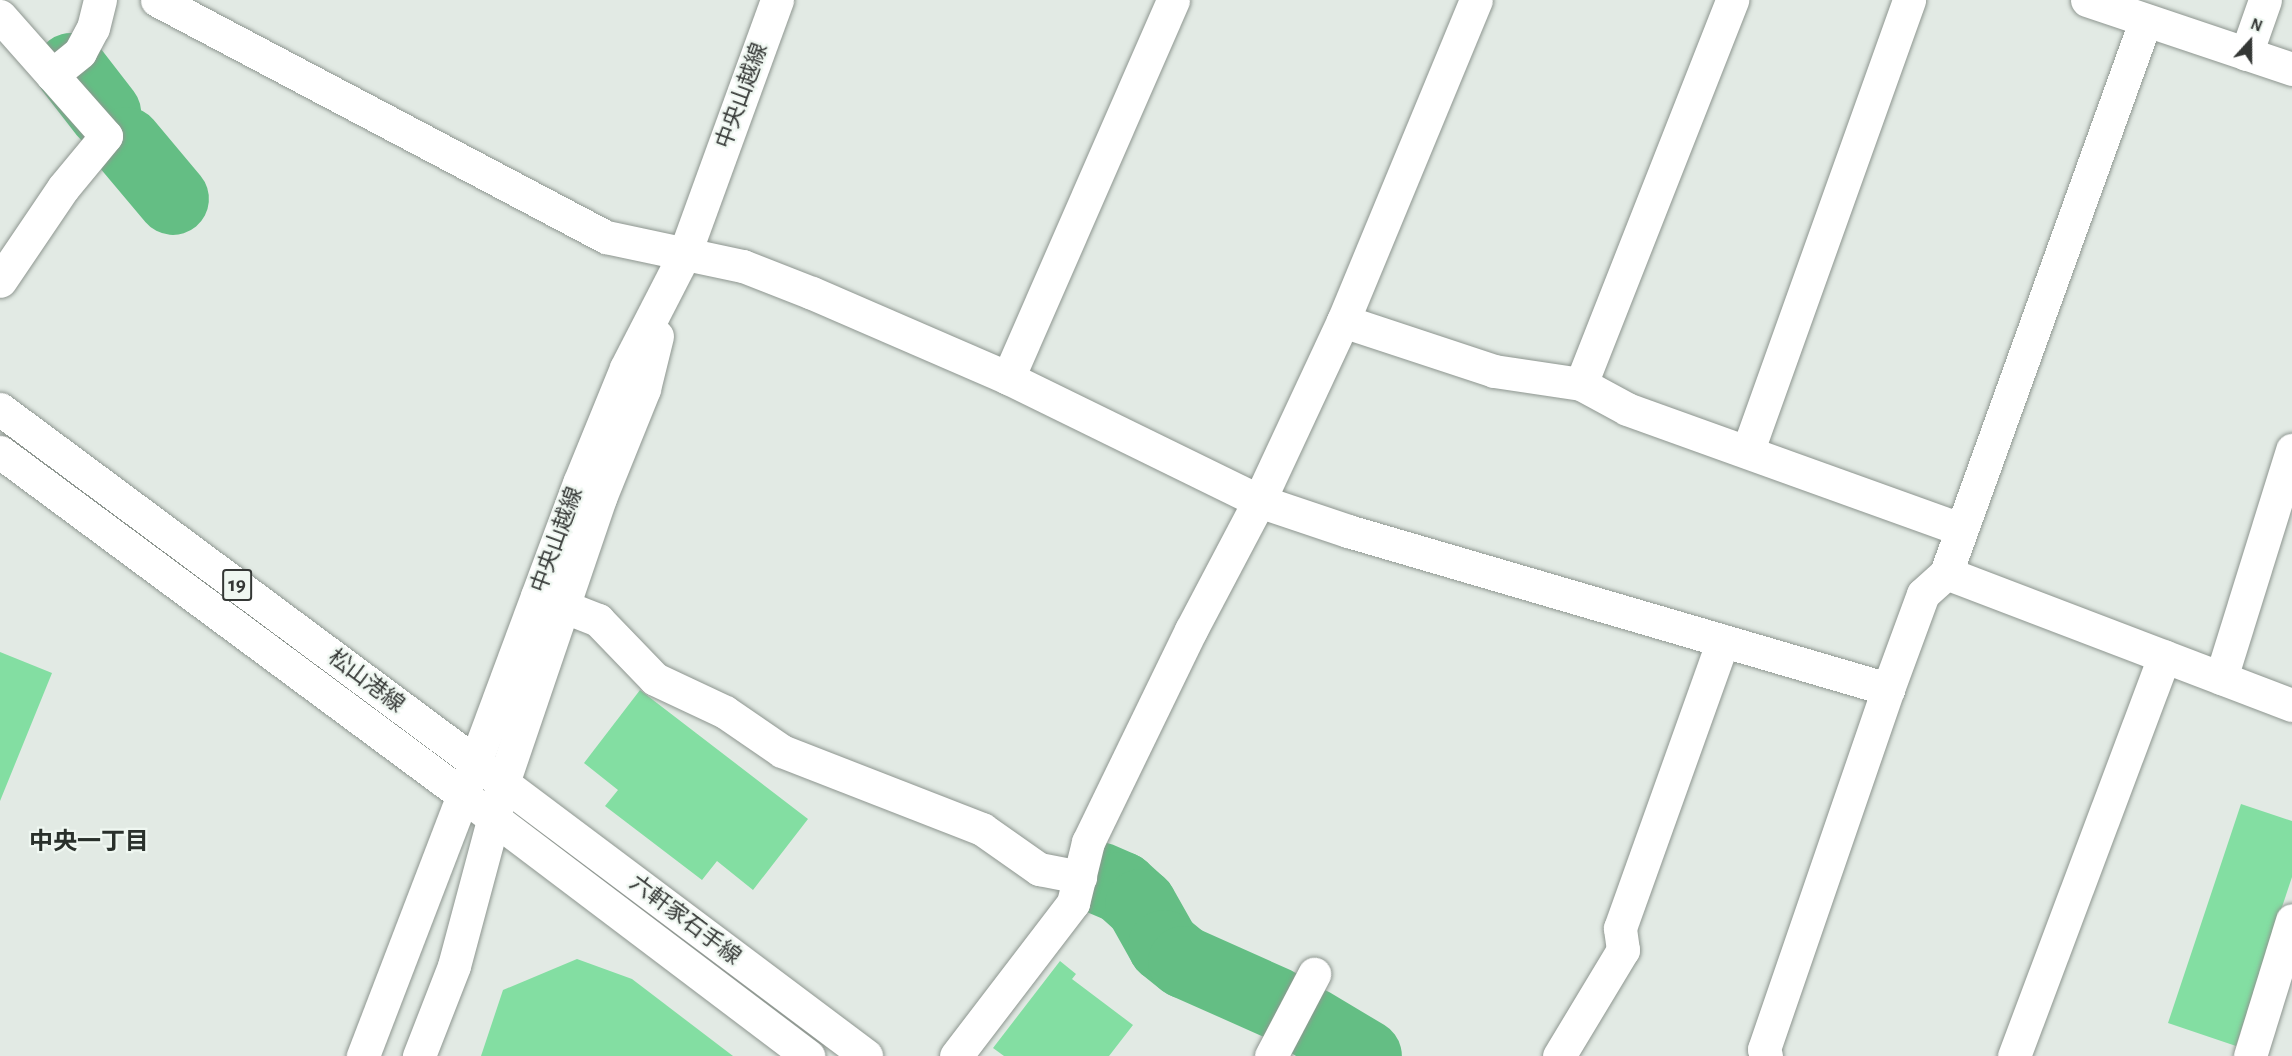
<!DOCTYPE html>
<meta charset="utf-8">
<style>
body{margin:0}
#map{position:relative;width:2292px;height:1056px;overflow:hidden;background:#e2eae4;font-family:"Alegreya Sans","Noto Sans JP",sans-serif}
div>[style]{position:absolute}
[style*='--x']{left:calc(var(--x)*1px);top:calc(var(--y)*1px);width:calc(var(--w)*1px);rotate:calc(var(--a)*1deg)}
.river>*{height:72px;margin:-36px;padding:0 36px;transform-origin:36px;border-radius:36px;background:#64be84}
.building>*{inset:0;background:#83dea2}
.roads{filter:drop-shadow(0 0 2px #8e9690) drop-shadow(0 0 2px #8e9690)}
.street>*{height:33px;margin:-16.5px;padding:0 16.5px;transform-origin:16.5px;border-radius:16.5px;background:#fff}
.secondary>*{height:33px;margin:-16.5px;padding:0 16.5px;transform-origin:16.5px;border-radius:16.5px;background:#fff}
.primary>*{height:33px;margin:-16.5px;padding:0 16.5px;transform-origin:16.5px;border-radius:16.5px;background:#fff}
span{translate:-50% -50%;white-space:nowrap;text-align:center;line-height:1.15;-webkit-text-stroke:4.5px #eff7f1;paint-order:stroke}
.shield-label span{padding:2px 4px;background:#eff7f1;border:2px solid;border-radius:4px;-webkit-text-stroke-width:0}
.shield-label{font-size:21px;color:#343735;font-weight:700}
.street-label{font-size:22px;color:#343735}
.neighbourhood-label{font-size:24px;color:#29302b;font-weight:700}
.north{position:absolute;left:2220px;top:12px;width:60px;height:60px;-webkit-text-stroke:4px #eff7f1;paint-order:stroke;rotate:21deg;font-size:16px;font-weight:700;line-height:24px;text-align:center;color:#343735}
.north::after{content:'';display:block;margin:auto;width:21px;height:27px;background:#343735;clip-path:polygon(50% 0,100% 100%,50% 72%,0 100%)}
</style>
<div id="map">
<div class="river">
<i style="--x:71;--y:69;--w:56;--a:52.3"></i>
<i style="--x:126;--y:143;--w:73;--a:50"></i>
<i style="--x:1099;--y:878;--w:25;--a:23"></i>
<i style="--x:1122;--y:888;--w:25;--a:42"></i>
<i style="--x:1141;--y:905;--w:47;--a:60.7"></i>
<i style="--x:1164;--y:946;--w:26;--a:39"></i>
<i style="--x:1184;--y:962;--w:101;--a:24"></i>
<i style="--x:1311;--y:1023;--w:64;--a:31"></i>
</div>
<div class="building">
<i style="clip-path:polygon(0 652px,52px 673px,0 801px)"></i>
<i style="clip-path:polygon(640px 690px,808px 819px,753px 890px,717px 861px,702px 880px,605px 806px,618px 790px,584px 763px)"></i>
<i style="clip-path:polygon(2241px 804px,2292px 821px,2292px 877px,2236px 1046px,2168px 1023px)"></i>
<i style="clip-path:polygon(577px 959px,632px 979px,733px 1056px,481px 1056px,503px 990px)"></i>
<i style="clip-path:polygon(1060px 961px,1076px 974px,1072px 979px,1133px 1025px,1109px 1056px,1004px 1056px,993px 1048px)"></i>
</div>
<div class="roads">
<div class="street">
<i style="--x:157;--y:0;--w:508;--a:27.83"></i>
<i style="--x:606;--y:237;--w:140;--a:12"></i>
<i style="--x:743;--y:266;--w:74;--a:21.4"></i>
<i style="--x:812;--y:293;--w:214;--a:23.4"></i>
<i style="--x:1008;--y:378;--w:280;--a:26.1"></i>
<i style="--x:1259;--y:501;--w:94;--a:18.6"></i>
<i style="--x:1348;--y:531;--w:563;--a:16.31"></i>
<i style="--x:2087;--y:0;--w:216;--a:18.6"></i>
<i style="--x:0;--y:16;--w:160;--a:48.5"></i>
<i style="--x:106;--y:136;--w:67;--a:129.6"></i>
<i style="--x:63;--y:188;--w:112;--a:124.1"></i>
<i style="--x:2246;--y:54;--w:57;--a:-70.6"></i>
<i style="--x:52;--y:75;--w:36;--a:-39"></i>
<i style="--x:80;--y:52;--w:27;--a:-62"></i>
<i style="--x:93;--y:28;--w:29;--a:-76"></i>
<i style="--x:1343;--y:321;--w:159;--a:18.3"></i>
<i style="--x:1494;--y:371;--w:88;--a:8.5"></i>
<i style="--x:1581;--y:384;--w:52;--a:28.5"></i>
<i style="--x:1627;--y:409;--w:354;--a:19.8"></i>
<i style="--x:1008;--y:378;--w:412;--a:-66.4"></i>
<i style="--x:1581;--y:384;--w:413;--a:-68.5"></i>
<i style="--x:1748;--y:450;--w:478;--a:-70.3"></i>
<i style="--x:1946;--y:573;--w:370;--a:20.9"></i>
<i style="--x:537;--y:596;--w:66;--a:21.5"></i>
<i style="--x:598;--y:620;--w:82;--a:46"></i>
<i style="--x:655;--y:679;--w:77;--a:25.2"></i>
<i style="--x:725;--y:712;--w:69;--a:34.4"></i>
<i style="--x:782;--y:751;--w:215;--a:21.3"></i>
<i style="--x:982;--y:829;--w:70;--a:35.1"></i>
<i style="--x:1039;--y:869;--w:42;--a:11"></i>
<i style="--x:2221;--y:678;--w:239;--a:-72.7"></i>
<i style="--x:956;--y:1056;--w:193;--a:-52.6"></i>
<i style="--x:1073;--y:903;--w:63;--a:-76.2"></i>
<i style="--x:1088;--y:842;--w:236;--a:-64.1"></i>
<i style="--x:1191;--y:630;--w:146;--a:-62.2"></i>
<i style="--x:1259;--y:501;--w:199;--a:-65"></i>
<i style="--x:1343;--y:321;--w:347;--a:-67.5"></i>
<i style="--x:1271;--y:1056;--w:93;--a:-62.3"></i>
<i style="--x:1559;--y:1056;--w:124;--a:-58.9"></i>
<i style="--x:1623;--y:950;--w:22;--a:-98"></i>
<i style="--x:1620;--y:928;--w:305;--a:-70.3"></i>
<i style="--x:1766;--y:1056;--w:7;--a:-106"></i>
<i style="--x:1764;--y:1049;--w:381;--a:-71"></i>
<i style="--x:1888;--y:689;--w:101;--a:-69.8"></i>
<i style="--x:1923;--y:594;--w:31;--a:-42"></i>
<i style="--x:1946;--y:573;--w:586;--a:-70.14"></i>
<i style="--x:2014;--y:1056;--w:427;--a:-69.4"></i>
<i style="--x:2250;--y:1056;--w:142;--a:-72.8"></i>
</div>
<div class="secondary">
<i style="--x:777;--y:0;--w:271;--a:110"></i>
<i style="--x:684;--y:255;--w:127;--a:117.2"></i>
<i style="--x:626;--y:368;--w:124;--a:112.2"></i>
<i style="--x:579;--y:483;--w:333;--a:110.4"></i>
<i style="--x:463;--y:795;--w:433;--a:37.1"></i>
<i style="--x:657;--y:336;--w:55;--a:103.8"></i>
<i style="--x:644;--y:389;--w:118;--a:112"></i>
<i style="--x:600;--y:498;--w:301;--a:108.8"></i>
<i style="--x:503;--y:783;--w:454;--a:36.9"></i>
</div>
<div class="primary">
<i style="--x:0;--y:409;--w:627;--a:36.63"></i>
<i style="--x:503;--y:783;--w:189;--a:105"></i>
<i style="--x:454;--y:966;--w:97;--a:111.3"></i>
<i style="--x:0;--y:452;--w:576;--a:36.53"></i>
<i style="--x:463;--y:795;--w:280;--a:111"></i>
</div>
</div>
<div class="shield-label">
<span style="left:237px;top:585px">19</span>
</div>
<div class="street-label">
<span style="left:742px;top:96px;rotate:-70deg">中央山越線</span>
<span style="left:557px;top:540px;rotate:-70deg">中央山越線</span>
<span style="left:366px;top:681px;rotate:37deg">松山港線</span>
<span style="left:685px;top:920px;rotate:37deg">六軒家石手線</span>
</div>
<div class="neighbourhood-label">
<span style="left:89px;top:843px">中央一丁目</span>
</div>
<div class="north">N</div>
</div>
